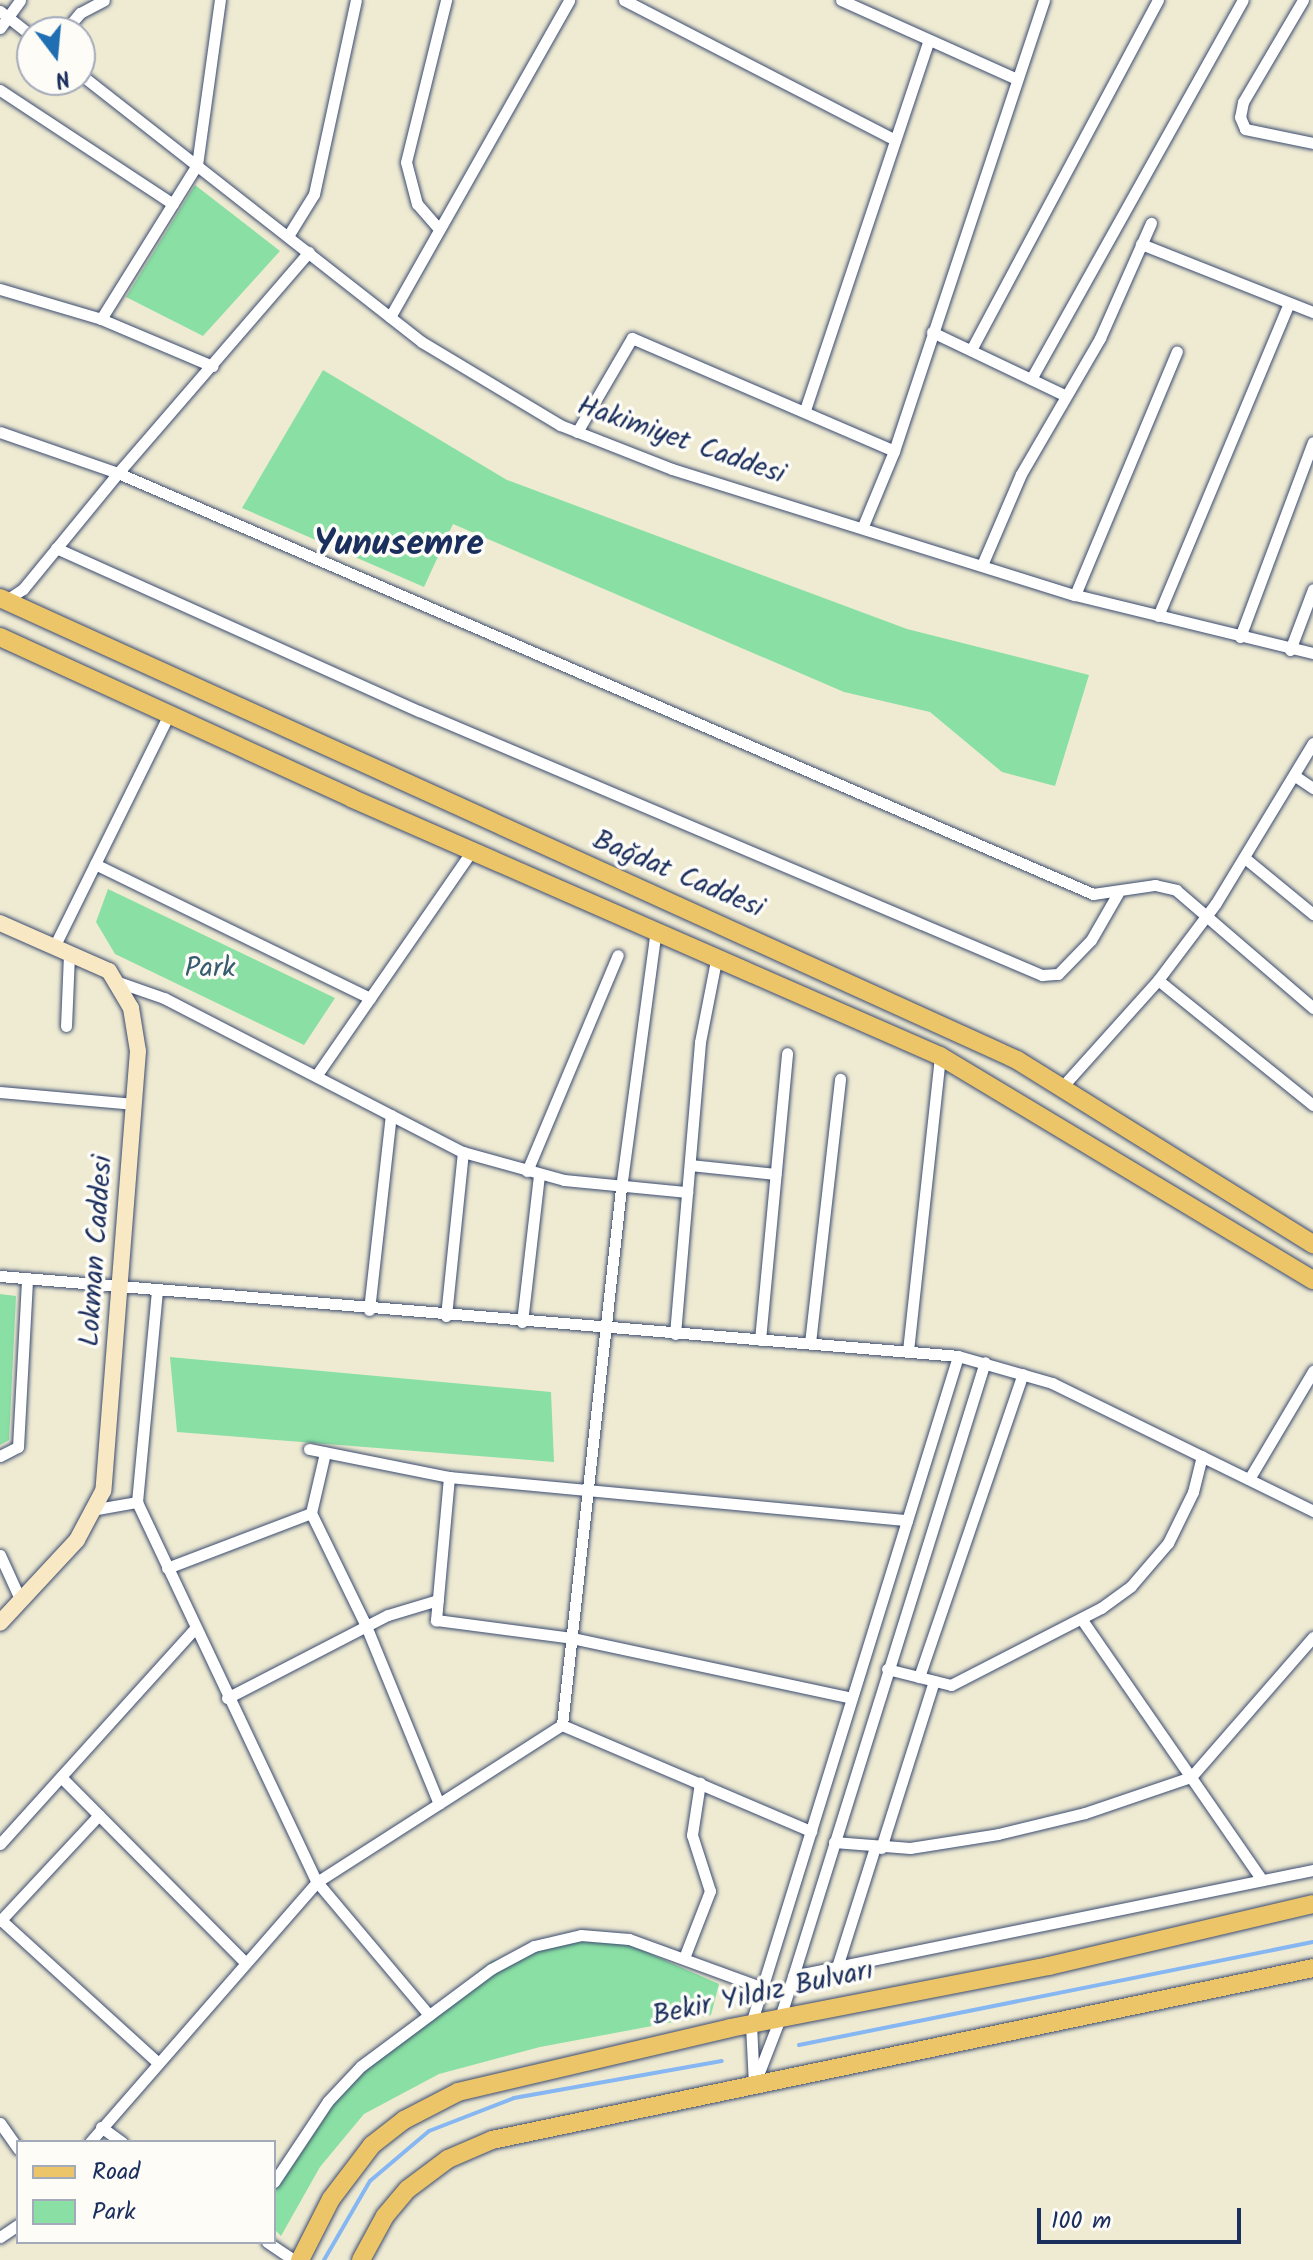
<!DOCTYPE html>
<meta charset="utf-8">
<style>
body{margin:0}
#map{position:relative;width:1313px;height:2260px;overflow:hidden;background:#efebd3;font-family:Kalam,sans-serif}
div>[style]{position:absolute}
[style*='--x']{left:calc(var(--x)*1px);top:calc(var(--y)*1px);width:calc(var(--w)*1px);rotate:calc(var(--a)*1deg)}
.green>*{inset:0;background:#8ae0a4}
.stream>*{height:4px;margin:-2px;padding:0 2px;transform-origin:2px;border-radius:2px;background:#86b7f2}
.roads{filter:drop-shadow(0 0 2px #3b4b70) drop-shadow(0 0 2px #3b4b70)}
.street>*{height:11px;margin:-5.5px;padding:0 5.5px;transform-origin:5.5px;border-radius:5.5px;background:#fff}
.secondary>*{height:16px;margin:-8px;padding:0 8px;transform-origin:8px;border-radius:8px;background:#f8e8c3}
.primary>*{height:18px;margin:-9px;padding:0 9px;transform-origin:9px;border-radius:9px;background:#edc569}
span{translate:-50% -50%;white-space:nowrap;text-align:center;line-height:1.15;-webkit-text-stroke:7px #fdfcf7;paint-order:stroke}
.street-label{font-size:28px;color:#1b2f5e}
.park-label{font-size:28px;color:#375b70}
.district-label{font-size:36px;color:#1b2f5e;font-weight:700}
.legend{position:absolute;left:16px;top:2140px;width:260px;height:104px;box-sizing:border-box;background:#fdfcf7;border:2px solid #a3aaba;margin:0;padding:10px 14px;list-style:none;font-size:24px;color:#1b2f5e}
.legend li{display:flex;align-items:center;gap:16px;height:40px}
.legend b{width:40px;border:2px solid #a3aaba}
.north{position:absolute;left:16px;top:16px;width:80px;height:80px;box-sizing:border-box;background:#fdfcf7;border:2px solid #a3aaba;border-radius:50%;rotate:164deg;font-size:22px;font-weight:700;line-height:32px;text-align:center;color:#1b2f5e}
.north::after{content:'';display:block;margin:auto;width:28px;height:36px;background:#1f6fb2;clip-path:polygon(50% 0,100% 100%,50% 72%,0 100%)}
.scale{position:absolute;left:1037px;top:2208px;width:204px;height:36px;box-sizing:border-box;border:4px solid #1b2f5e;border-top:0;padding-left:10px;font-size:24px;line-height:28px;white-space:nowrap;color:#1b2f5e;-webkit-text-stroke:6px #fdfcf7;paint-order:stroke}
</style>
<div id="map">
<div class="green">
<i style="clip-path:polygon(195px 185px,280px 251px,203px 336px,126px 297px)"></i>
<i style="clip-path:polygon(323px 370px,507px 480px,907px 629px,1089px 675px,1055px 786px,1002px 772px,930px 712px,844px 692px,453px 524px,424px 587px,242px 508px)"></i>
<i style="clip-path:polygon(108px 889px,335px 998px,304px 1045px,115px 954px,96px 922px)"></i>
<i style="clip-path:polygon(0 1294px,16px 1296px,9px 1440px,0 1445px)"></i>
<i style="clip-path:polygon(170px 1357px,551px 1392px,554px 1462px,177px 1432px)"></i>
<i style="clip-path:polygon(569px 1941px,628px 1944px,719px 1984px,711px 2015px,540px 2047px,439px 2074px,364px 2114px,320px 2167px,281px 2236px,274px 2229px,274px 2177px,345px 2080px,492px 1961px)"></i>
</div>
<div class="stream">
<i style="--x:799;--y:2045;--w:524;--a:-11.33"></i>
<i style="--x:324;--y:2260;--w:91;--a:-59.8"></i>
<i style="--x:370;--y:2181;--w:77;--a:-40.3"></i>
<i style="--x:429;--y:2131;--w:91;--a:-21.2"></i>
<i style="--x:514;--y:2098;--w:211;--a:-10.1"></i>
</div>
<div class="roads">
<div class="street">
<i style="--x:624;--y:0;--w:305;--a:27.3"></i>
<i style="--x:841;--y:0;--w:193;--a:24.2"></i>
<i style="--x:1303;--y:0;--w:118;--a:120.5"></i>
<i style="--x:1243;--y:102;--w:15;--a:101"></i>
<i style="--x:1240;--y:117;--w:13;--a:67"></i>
<i style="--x:1245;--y:129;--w:69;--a:11.6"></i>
<i style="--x:0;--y:11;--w:41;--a:38"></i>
<i style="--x:0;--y:28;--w:34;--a:-54"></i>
<i style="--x:64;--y:32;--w:25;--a:-50"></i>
<i style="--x:80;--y:13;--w:27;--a:-28"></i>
<i style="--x:80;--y:74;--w:434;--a:38.1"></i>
<i style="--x:422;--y:342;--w:161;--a:31"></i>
<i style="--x:560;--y:425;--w:120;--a:21.4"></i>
<i style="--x:672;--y:469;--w:422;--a:17.4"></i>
<i style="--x:1075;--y:595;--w:245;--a:13.7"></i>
<i style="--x:0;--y:90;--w:207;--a:33.4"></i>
<i style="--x:439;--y:229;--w:33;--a:-131"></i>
<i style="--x:417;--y:204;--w:43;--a:-104.7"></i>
<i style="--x:406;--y:162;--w:167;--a:-76.1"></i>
<i style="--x:288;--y:236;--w:49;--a:-58.2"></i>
<i style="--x:314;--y:194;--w:198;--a:-77.8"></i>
<i style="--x:1141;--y:244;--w:185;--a:21.6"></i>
<i style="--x:0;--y:289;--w:105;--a:16.5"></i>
<i style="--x:101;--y:319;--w:121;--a:22.9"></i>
<i style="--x:390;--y:317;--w:364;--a:-60.5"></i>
<i style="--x:101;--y:319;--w:181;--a:-58.1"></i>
<i style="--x:197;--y:165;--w:167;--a:-82.1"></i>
<i style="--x:932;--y:332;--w:148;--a:25.5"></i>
<i style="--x:971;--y:350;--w:397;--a:-61.9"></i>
<i style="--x:1031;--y:379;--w:434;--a:-60.8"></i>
<i style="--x:805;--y:410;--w:387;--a:-71.5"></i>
<i style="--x:0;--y:432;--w:125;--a:19.2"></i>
<i style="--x:118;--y:473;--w:292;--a:-49.2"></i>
<i style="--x:577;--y:432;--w:109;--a:-59.7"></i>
<i style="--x:632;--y:338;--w:285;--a:23.3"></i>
<i style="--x:863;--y:526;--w:81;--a:-67.5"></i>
<i style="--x:894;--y:451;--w:475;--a:-71.6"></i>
<i style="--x:56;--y:548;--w:398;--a:24.2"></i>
<i style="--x:419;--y:711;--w:677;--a:22.97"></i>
<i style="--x:1042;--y:975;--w:16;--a:-4"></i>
<i style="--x:1058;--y:974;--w:47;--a:-45.9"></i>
<i style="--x:1091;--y:940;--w:54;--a:-60.1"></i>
<i style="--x:982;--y:565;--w:99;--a:-66.8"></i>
<i style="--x:1021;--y:474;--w:157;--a:-59.8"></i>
<i style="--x:1100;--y:338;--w:126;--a:-66.1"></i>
<i style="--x:1075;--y:595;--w:264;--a:-67.3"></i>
<i style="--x:5;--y:601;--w:22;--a:-34"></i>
<i style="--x:23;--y:589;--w:150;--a:-50.7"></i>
<i style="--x:118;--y:473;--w:1062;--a:23.35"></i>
<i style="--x:1093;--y:894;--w:63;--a:-8.3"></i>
<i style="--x:1155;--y:885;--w:22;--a:13"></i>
<i style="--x:1176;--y:890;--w:181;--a:40.7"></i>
<i style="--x:1158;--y:616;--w:339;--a:-67.3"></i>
<i style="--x:1240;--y:637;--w:208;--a:-69.5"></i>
<i style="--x:1290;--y:650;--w:65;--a:-69.3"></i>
<i style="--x:1295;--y:776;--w:22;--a:34"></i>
<i style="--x:1246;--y:859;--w:87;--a:39.4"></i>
<i style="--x:95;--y:864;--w:306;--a:26"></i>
<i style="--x:54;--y:947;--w:260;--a:-63.7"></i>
<i style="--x:1158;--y:980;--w:199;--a:38.9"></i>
<i style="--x:118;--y:982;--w:49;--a:19.2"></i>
<i style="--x:164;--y:998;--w:336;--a:27.3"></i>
<i style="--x:463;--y:1152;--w:105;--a:15.5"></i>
<i style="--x:564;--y:1180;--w:124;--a:5.6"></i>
<i style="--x:66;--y:1026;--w:72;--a:-87.6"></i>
<i style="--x:316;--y:1076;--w:274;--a:-55.3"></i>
<i style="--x:1062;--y:1087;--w:144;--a:-48.1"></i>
<i style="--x:1158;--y:980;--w:96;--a:-53"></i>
<i style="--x:1216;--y:903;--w:187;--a:-58.8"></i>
<i style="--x:0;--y:1092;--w:135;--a:5.1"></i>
<i style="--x:690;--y:1165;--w:86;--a:6"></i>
<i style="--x:527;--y:1171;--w:234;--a:-67.2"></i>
<i style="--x:0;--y:1276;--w:961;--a:4.77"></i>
<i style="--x:958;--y:1356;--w:98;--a:16"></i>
<i style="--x:1052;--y:1383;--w:291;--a:26.1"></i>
<i style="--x:369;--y:1310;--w:196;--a:-83.6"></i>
<i style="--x:446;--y:1316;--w:165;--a:-84.1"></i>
<i style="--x:522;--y:1322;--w:149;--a:-83.4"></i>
<i style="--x:675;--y:1334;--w:293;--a:-85.1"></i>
<i style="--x:700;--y:1042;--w:89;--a:-78.9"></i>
<i style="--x:760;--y:1340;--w:288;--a:-84.6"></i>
<i style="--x:810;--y:1343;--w:266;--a:-83.5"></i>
<i style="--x:908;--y:1351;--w:297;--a:-83.8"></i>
<i style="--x:309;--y:1449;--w:143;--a:11.3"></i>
<i style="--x:449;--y:1477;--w:460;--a:5.4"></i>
<i style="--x:0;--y:1456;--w:20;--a:-27"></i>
<i style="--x:18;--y:1447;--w:168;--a:-86.9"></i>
<i style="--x:449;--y:1477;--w:144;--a:95.2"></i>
<i style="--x:436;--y:1620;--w:137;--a:7.5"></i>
<i style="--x:572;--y:1638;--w:286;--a:12.1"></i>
<i style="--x:1249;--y:1479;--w:126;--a:-59.3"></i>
<i style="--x:137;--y:1502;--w:420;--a:64.7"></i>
<i style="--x:317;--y:1882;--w:174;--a:49.9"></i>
<i style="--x:97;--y:1509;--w:41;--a:-9.9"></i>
<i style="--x:137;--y:1502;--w:211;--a:-84.6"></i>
<i style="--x:311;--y:1513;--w:126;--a:64"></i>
<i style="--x:366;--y:1626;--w:192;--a:67.7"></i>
<i style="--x:0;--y:1555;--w:51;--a:65.5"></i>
<i style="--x:167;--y:1568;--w:154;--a:-20.9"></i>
<i style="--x:311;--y:1513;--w:62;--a:-76.9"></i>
<i style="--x:1082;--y:1620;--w:316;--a:55.3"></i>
<i style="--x:887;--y:1669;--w:66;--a:14"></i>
<i style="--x:951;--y:1685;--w:169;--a:-27.2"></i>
<i style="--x:1101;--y:1608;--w:37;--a:-36"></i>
<i style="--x:1131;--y:1586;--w:57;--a:-49.3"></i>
<i style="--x:1168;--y:1543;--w:57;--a:-63.9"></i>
<i style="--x:1193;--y:1492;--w:37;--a:-76"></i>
<i style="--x:919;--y:1677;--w:320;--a:-71.1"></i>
<i style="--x:227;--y:1698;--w:181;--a:-27.3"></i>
<i style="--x:388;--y:1615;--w:52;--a:-16.7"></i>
<i style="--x:562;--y:1725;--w:540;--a:-83.73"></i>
<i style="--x:621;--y:1188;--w:261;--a:-82.3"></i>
<i style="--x:562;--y:1725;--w:271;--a:23.1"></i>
<i style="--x:61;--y:1777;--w:262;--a:45.2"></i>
<i style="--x:834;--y:1842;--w:76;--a:4.5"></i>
<i style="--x:910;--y:1848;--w:89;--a:-9"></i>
<i style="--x:998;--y:1834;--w:89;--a:-13.6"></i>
<i style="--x:1085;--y:1813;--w:112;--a:-18.8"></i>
<i style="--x:1191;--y:1777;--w:186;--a:-48.9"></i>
<i style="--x:0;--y:1844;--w:290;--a:-47.9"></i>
<i style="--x:881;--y:1848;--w:175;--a:-72.4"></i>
<i style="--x:1;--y:1920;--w:212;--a:42.3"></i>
<i style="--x:0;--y:1921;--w:145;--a:-47"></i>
<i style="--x:684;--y:1958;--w:72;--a:-68.8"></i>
<i style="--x:710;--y:1891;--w:59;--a:-107.8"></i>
<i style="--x:692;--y:1835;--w:53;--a:-81.3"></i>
<i style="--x:837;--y:1967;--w:126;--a:-72.4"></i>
<i style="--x:793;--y:1976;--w:531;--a:-11.52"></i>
<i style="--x:756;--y:2080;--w:66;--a:-68.8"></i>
<i style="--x:780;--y:2018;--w:687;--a:-72.65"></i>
<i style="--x:754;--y:2084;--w:60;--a:-92.9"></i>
<i style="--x:751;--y:2024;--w:699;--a:-72.78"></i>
<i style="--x:0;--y:2123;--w:32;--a:55"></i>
<i style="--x:101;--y:2127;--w:26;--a:36"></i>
<i style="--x:90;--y:2142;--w:345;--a:-48.9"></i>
<i style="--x:317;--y:1882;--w:291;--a:-32.7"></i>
<i style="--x:274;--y:2182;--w:97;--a:-56.3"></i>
<i style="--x:328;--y:2101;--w:48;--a:-46.7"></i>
<i style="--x:361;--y:2066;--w:162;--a:-36.7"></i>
<i style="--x:491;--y:1969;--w:49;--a:-28.1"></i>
<i style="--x:534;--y:1946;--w:48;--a:-13.2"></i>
<i style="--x:581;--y:1935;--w:48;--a:4.8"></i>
<i style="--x:629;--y:1939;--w:143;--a:20.1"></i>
<i style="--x:0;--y:2237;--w:22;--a:-34"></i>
<i style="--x:267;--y:2242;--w:32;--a:34"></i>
</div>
<div class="secondary">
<i style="--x:0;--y:923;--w:119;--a:23.8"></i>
<i style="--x:109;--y:971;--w:43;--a:59.3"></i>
<i style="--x:131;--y:1008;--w:44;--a:80.8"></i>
<i style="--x:138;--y:1051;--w:441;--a:94.5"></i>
<i style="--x:103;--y:1491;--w:55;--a:118"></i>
<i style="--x:77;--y:1540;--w:113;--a:132.9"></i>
</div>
<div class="primary">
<i style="--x:0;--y:598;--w:1117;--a:24.43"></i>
<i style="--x:1017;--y:1060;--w:349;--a:31.9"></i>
<i style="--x:0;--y:637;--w:386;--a:24.6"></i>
<i style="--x:351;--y:798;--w:643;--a:23.65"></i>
<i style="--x:940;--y:1056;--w:435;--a:31"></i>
<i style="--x:300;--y:2260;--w:68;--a:-63.1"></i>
<i style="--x:331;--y:2199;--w:68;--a:-52.8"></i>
<i style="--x:372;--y:2145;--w:41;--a:-38"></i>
<i style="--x:404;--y:2120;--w:61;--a:-27.4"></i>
<i style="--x:458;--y:2092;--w:279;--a:-13.2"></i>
<i style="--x:730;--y:2028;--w:325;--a:-11"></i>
<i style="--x:1049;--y:1966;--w:271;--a:-13.2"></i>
<i style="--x:361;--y:2260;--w:50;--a:-61.4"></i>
<i style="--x:385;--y:2216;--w:35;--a:-50"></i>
<i style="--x:408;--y:2189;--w:50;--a:-36.9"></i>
<i style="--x:448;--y:2159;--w:48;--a:-23.4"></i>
<i style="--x:492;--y:2140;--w:839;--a:-11.83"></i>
</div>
</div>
<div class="street-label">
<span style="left:681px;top:441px;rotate:19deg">Hakimiyet Caddesi</span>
<span style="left:678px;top:875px;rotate:23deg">Bağdat Caddesi</span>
<span style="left:97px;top:1251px;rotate:-86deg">Lokman Caddesi</span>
<span style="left:763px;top:1994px;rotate:-12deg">Bekir Yıldız Bulvarı</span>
</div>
<div class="park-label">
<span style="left:210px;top:969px">Park</span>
</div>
<div class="district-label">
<span style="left:399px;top:545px">Yunusemre</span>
</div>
<ul class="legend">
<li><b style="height:10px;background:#edc569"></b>Road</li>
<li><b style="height:22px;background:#8ae0a4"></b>Park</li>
</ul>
<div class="north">N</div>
<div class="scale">100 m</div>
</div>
